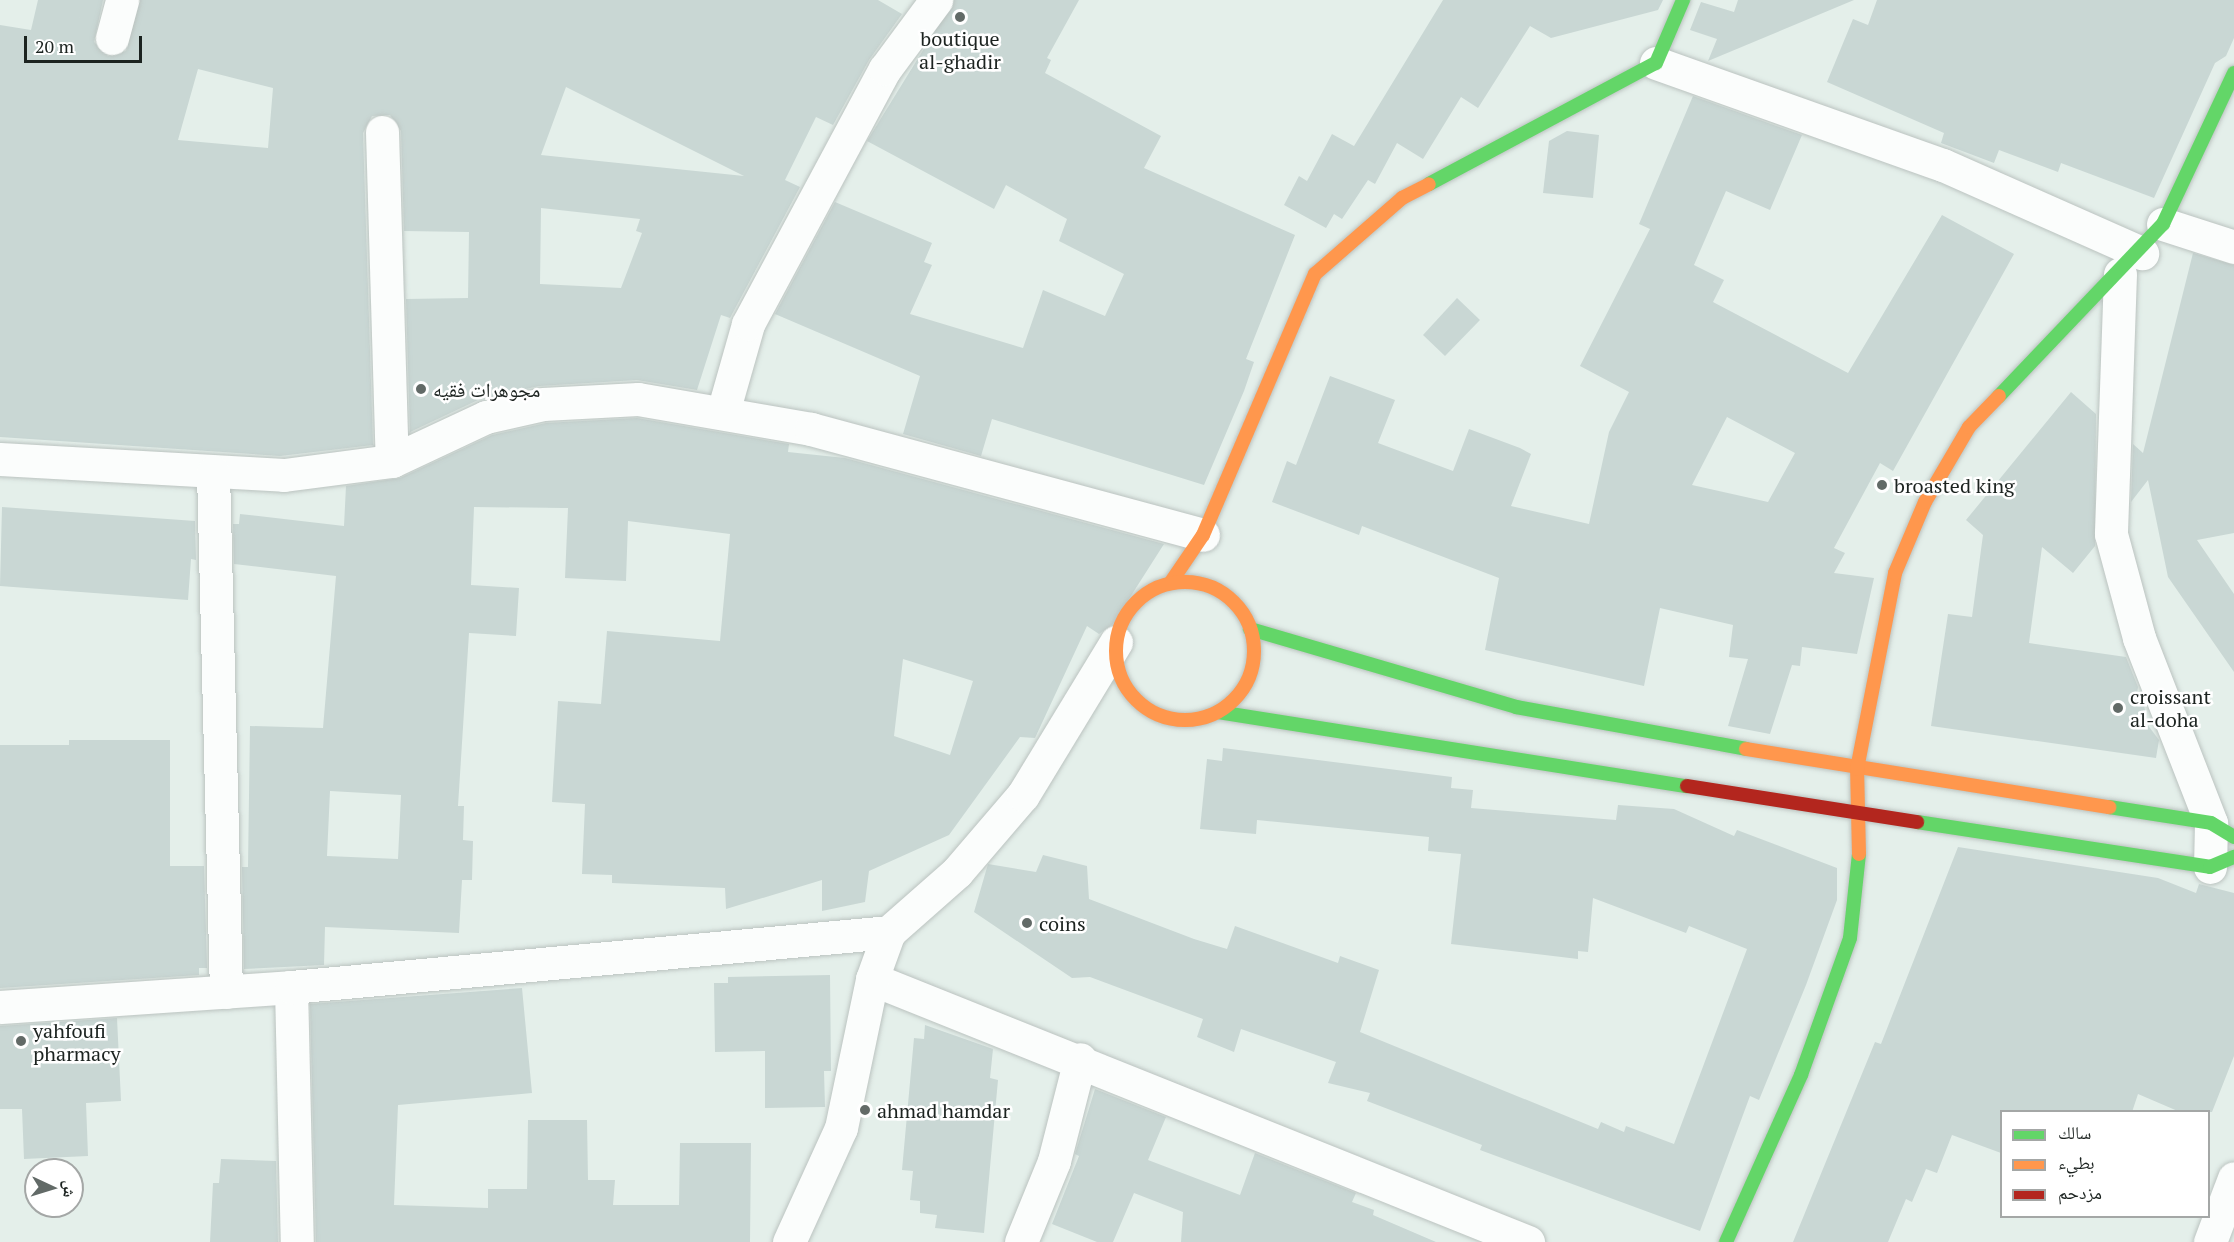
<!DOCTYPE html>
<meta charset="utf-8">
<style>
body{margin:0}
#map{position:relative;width:2234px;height:1242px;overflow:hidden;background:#e4efea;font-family:"PT Serif","Noto Naskh Arabic",serif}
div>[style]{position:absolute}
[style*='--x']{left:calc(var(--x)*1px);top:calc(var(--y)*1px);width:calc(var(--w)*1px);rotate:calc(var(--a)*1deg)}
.building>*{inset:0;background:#c9d7d4}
.roads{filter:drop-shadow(0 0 2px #bbc3c0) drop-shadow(0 0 2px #bbc3c0)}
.street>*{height:33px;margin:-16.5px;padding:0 16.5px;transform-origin:16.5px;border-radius:16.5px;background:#fbfdfc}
.fast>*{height:14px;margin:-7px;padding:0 7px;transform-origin:7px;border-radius:7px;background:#63d668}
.slow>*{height:14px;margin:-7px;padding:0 7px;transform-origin:7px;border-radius:7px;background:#ff974d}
.slow>.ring{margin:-7px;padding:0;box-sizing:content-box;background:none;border:14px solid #ff974d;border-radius:50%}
.jam>*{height:14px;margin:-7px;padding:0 7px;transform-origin:7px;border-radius:7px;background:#b3261e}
.dots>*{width:16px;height:16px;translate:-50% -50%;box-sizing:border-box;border:3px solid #fff;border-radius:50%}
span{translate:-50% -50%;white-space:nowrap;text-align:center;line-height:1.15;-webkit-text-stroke:5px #fff;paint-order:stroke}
.poi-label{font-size:20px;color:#1c2320}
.left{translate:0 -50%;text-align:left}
.legend{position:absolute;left:2000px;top:1110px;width:210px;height:108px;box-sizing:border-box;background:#fff;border:2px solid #a4a7a6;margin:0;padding:8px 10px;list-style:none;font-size:18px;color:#1c2320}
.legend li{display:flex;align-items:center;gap:12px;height:30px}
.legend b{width:30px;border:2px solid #a4a7a6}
.north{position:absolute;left:24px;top:1158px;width:60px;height:60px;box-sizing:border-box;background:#fff;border:2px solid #a4a7a6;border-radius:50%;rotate:94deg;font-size:16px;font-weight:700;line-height:24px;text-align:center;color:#1c2320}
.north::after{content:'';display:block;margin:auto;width:21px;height:27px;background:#626a67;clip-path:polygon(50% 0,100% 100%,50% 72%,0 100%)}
.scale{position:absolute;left:24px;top:36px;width:118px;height:27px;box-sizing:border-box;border:3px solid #1c2320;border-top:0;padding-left:8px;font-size:18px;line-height:21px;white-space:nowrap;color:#1c2320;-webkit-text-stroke:4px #fff;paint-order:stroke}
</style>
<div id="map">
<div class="building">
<i style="clip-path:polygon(evenodd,38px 0,103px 0,94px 42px,108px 56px,126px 51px,140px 0,878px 0,902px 14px,869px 60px,833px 125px,816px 117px,785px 180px,800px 187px,730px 318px,721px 315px,697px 390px,637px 380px,539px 386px,478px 400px,410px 432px,406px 299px,468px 298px,469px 232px,404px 231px,401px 131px,390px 115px,372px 116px,363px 133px,373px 445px,280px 456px,0 437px,0 25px,31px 30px,38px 0,198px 69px,273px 88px,268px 148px,178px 140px,198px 69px,38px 0,566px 87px,744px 176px,541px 155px,566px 87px,38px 0,541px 208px,640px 219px,636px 231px,642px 233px,621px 288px,540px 284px,541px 208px)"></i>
<i style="clip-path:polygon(954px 0,1079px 0,1047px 58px,1051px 60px,1045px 73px,1161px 136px,1144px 168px,1295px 235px,1246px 359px,1254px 362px,1244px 391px,1204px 485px,992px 419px,981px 456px,903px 434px,920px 376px,775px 314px,835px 202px,932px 243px,924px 262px,932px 265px,910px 314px,1023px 348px,1043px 290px,1105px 316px,1124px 274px,1059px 241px,1067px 219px,1006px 185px,994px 209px,867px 141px)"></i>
<i style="clip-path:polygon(1443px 0,1663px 0,1658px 10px,1551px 38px,1530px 26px,1478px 108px,1461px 97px,1423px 159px,1397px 143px,1375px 184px,1368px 180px,1342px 219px,1334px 214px,1326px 228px,1284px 205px,1299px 176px,1307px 181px,1332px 134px,1354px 146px)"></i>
<i style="clip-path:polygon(1738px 0,1854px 0,1708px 61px,1717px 39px,1690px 30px,1701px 2px,1734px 12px)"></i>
<i style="clip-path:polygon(1877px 0,2234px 0,2234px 38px,2226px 56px,2215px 63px,2154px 198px,2061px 163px,2058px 172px,1999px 150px,1994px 163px,1941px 143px,1944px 133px,1827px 82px,1853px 19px,1868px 25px)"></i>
<i style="clip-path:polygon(evenodd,1693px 96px,1802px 135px,1770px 210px,1726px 191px,1694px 265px,1724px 280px,1713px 302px,1848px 373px,1942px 215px,2014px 254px,1893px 471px,1880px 463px,1834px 548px,1845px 553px,1834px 573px,1874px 578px,1857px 654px,1802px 647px,1800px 666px,1792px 665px,1770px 734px,1728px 726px,1748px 659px,1729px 657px,1733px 625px,1660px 608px,1644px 686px,1485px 650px,1499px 578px,1362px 526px,1359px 535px,1272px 502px,1287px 461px,1296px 465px,1330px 376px,1395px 400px,1378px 443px,1453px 471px,1469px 429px,1520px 448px,1531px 454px,1511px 506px,1589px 524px,1609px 432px,1629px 392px,1580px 366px,1650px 229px,1639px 224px,1693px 96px,1727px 417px,1795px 453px,1768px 502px,1692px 485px,1727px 417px)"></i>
<i style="clip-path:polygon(1567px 131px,1599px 135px,1593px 198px,1543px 193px,1549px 141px)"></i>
<i style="clip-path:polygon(2193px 253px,2234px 265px,2234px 533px,2197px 540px,2234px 594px,2234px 672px,2168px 577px,2148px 480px,2131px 502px,2133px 444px,2143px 453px)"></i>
<i style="clip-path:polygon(1457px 298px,1480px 320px,1445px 356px,1423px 335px)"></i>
<i style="clip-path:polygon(2071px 392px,2096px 414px,2095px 546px,2073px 573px,2042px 547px,2029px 643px,2126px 657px,2138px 687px,2136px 702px,2144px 704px,2147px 724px,2159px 740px,2156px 758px,1931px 726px,1948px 614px,1972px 617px,1983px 535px,1966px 520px)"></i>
<i style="clip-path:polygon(evenodd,637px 418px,789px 444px,788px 452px,845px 458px,1164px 544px,1113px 624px,1099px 634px,1087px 626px,1035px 738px,1020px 737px,949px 835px,869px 871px,865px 902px,822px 911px,822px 880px,726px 909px,725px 888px,612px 883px,612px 875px,582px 874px,585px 804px,552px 802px,558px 701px,601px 704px,607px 631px,720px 641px,730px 534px,628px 521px,626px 581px,565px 578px,568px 508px,474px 507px,471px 585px,519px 588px,516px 636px,469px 633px,458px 806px,464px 806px,463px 840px,473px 841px,472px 880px,462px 880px,459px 933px,325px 927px,324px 965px,244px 969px,242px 867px,248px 867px,250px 726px,323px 728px,336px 576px,234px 564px,233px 524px,239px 524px,240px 514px,344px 526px,346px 486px,400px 478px,492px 435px,546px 423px,637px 418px,903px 659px,973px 681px,950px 755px,894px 736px,903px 659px,637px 418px,330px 791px,401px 795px,398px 859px,327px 856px,330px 791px)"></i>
<i style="clip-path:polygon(2px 507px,195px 521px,196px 560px,191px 559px,188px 600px,0 586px)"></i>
<i style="clip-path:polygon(69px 740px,170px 740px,170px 866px,204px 866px,207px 968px,199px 968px,199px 975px,0 988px,0 745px,69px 745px)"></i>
<i style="clip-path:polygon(1223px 748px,1452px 777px,1451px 788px,1473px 790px,1471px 808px,1616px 820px,1618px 805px,1674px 809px,1734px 836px,1737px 830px,1837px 868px,1837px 900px,1806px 985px,1759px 1100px,1750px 1096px,1700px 1231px,1480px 1150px,1482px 1145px,1367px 1101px,1370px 1093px,1328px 1083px,1336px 1062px,1241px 1029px,1234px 1052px,1197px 1037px,1203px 1019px,1090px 977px,1072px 978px,974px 912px,988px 864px,1036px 872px,1043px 855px,1087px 866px,1089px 899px,1194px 939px,1227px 949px,1235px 926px,1338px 963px,1340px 956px,1379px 970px,1360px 1032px,1598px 1129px,1601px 1122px,1624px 1132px,1626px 1126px,1674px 1144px,1747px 949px,1689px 926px,1686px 933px,1593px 898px,1588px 952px,1578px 951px,1578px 959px,1451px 944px,1461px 854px,1428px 851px,1429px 837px,1257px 820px,1256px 834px,1200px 829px,1207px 759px,1222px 761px)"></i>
<i style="clip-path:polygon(1958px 847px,2158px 878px,2196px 893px,2199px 884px,2234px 893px,2234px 1056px,2212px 1112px,2180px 1112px,2138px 1094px,2132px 1112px,2001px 1112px,2001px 1153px,1952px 1135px,1937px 1173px,1926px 1169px,1912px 1202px,1906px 1199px,1888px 1242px,1793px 1242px,1875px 1042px,1881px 1044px)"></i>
<i style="clip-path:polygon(830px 975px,831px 1071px,824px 1071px,825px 1107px,765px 1108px,765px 1051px,715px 1052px,714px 983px,728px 983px,728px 977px)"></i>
<i style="clip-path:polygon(522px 988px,532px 1093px,398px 1105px,394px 1205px,488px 1208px,488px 1189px,527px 1189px,528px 1120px,587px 1120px,588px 1180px,615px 1180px,613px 1205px,679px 1205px,680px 1143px,751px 1143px,750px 1242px,316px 1242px,310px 1004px)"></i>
<i style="clip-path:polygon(117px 1018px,121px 1101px,86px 1103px,88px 1156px,24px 1159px,22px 1109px,0 1109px,0 1026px)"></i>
<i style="clip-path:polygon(925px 1025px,993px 1049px,990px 1078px,998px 1080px,984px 1233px,935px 1228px,937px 1215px,920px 1213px,920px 1201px,910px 1200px,913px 1171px,902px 1170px,914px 1038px,924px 1039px)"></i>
<i style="clip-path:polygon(1095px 1089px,1166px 1117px,1148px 1160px,1240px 1195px,1255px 1153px,1356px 1193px,1352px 1202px,1374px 1210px,1373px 1215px,1436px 1242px,1181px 1242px,1183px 1212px,1134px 1193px,1113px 1242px,1097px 1242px,1052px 1224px,1079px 1156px,1075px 1154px)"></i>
<i style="clip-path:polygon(221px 1159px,276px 1161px,278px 1242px,210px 1242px,213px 1183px,219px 1183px)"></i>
</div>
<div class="roads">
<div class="street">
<i style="--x:112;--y:38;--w:39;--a:-75"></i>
<i style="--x:1656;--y:63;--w:305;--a:19.6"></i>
<i style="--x:1943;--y:165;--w:218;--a:23.9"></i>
<i style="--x:382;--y:132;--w:329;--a:88.3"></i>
<i style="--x:2163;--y:224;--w:75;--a:17.9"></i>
<i style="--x:2120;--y:274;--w:260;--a:92"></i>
<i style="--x:2111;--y:534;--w:108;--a:74.9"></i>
<i style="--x:2139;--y:638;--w:199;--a:68.7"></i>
<i style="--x:2211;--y:823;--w:44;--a:91.3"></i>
<i style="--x:723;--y:412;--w:91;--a:-74.1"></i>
<i style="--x:748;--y:324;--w:289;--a:-61.8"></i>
<i style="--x:885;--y:69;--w:86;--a:-53.5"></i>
<i style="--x:0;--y:459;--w:284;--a:3.2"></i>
<i style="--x:284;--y:475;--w:109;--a:-7.4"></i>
<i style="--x:392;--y:461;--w:104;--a:-25.1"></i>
<i style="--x:486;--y:417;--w:58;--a:-12.8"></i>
<i style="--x:543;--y:404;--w:95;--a:-3"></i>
<i style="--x:638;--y:399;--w:176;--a:9.8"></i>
<i style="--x:811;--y:429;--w:406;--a:15.1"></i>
<i style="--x:213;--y:472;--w:520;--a:88.57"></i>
<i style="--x:872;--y:979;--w:707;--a:21.85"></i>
<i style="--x:291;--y:987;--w:255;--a:88.7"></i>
<i style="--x:0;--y:1007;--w:292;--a:-3.9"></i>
<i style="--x:291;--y:987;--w:601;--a:-5.25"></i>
<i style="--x:789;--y:1242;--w:125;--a:-65.5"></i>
<i style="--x:841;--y:1128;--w:152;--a:-78.2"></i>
<i style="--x:872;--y:979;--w:50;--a:-70.1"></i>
<i style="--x:889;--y:932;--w:91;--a:-41.4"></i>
<i style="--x:957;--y:872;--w:101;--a:-49.4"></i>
<i style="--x:1023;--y:795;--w:179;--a:-58.7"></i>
<i style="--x:1021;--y:1242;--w:87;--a:-67.8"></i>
<i style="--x:1054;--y:1161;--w:105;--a:-75.7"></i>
<i style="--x:2210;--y:1242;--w:68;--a:-69.4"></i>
</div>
<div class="fast">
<i style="--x:1429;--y:184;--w:257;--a:-28.1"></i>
<i style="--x:1656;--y:63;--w:69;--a:-66.8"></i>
<i style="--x:1999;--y:396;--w:238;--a:-46.4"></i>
<i style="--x:2163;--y:224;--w:167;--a:-64.8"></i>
<i style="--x:1250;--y:629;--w:277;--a:16.3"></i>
<i style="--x:1516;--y:707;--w:234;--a:10.3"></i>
<i style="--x:1218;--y:712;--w:475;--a:9"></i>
<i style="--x:2109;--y:807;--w:103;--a:8.9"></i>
<i style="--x:2211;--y:823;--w:27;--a:31"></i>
<i style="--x:1917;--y:822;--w:296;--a:8.7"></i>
<i style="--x:2210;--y:867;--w:26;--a:-23"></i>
<i style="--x:1726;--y:1242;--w:183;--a:-65.8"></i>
<i style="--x:1801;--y:1075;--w:145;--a:-70.3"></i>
<i style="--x:1850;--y:938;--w:84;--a:-83.9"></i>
</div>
<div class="slow">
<i style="--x:1171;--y:582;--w:57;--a:-55.8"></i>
<i style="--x:1203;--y:535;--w:284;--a:-66.8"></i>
<i style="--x:1315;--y:274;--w:116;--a:-41.1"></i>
<i style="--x:1402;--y:198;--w:30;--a:-27"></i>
<i class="ring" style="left:1116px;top:582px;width:124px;height:124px"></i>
<i style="--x:1746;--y:749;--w:368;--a:9.1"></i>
<i style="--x:1859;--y:854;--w:85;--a:-91.3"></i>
<i style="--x:1857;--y:769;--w:200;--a:-79"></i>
<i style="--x:1895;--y:573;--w:77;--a:-67.1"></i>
<i style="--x:1925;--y:502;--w:87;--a:-59.6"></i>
<i style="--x:1969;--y:427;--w:43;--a:-45.9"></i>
</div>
<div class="jam">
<i style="--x:1687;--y:786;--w:233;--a:8.9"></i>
</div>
</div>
<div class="dots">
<i style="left:960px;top:17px;background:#626a67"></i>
<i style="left:421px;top:389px;background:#626a67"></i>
<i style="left:1882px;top:485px;background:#626a67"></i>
<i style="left:2118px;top:708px;background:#626a67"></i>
<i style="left:1027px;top:923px;background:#626a67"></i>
<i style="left:21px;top:1041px;background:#626a67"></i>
<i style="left:865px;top:1110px;background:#626a67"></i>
</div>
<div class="poi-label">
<span style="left:960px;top:50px">boutique<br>al-ghadir</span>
<span class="left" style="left:433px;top:389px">مجوهرات فقيه</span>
<span class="left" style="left:1894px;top:485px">broasted king</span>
<span class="left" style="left:2130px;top:708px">croissant<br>al-doha</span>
<span class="left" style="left:1039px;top:923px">coins</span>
<span class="left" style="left:33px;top:1042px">yahfoufi<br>pharmacy</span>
<span class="left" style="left:877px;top:1110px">ahmad hamdar</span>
</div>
<ul class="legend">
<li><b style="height:8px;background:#63d668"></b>سالك</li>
<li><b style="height:8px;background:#ff974d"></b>بطيء</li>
<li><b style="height:8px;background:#b3261e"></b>مزدحم</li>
</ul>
<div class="north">ش</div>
<div class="scale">20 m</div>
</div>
